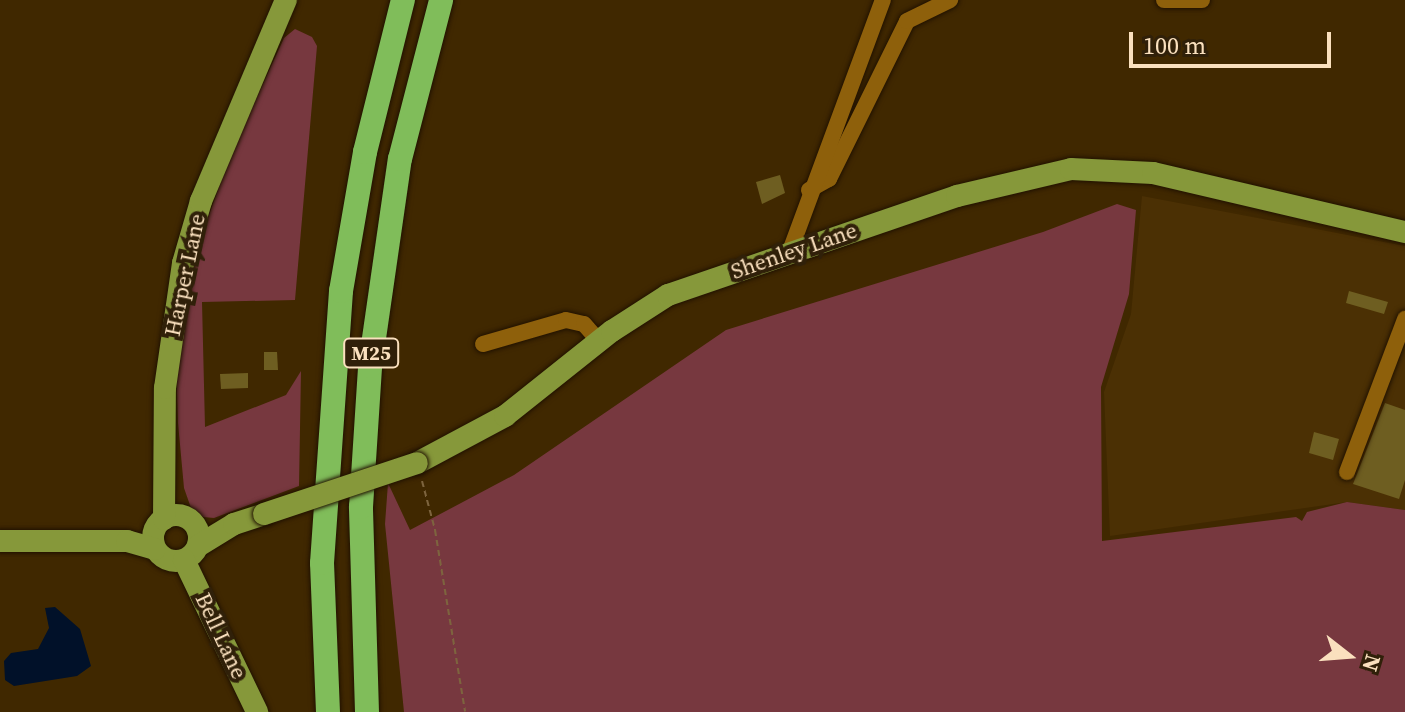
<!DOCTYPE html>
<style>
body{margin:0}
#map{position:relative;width:1405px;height:712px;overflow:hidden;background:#402800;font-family:"Source Serif 4",serif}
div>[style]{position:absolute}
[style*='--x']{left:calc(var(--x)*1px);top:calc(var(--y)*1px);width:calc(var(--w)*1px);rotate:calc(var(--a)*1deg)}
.built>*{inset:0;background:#4b3004}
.green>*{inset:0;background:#77383f}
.water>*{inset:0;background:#011129}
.building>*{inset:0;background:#6e5e21}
.path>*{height:2px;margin-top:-1px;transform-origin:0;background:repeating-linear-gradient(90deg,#7d643e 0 6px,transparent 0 10px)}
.roads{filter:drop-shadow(0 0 2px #211200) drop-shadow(0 0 2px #211200)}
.minor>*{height:16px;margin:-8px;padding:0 8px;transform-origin:8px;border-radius:8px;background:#8e600b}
.major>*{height:22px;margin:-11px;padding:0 11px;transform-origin:11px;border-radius:11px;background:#86983a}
.major>.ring{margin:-11px;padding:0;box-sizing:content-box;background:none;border:22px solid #86983a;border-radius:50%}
.highway>*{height:24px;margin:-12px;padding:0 12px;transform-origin:12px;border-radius:12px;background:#80bd5a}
.bridges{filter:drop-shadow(0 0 2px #211200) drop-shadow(0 0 2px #211200)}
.major-bridge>*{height:22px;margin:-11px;padding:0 11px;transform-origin:11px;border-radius:11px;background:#86983a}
span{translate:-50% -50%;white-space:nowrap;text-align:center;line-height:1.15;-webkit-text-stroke:8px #302009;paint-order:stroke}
.shield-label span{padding:2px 6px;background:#302009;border:2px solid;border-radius:6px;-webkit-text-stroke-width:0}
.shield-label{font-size:20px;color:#fae0be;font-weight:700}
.street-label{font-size:22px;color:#fae0be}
.north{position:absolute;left:1309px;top:616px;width:80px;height:80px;-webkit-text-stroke:6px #302009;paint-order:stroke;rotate:107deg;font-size:22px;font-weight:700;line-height:32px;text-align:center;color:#fae0be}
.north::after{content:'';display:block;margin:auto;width:28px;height:36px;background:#fae0be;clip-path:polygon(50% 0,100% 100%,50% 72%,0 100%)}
.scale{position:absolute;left:1129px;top:32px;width:202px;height:36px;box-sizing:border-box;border:4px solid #fae0be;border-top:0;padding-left:10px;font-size:24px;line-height:28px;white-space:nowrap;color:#fae0be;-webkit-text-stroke:6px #302009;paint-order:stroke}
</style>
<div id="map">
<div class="built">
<i style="clip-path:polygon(1142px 196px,1405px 246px,1405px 510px,1347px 502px,1110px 536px,1104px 392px,1131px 314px)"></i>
</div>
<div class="green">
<i style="clip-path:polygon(295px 29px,312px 37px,317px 46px,295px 300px,202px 302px,205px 427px,286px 395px,301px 371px,299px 486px,214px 518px,203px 517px,191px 508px,184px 488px,178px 423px,176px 363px,193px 260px,230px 156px,284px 38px)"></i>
<i style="clip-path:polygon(1117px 204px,1136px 210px,1129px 294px,1101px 387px,1102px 541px,1296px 517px,1302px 521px,1307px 512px,1347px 502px,1405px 510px,1405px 712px,404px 712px,385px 524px,388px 483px,410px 530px,514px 475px,726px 330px,1043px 232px)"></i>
</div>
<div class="water">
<i style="clip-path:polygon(55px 607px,80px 629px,91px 666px,77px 676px,14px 686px,5px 680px,4px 661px,11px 653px,38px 649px,49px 628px,45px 608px)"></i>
</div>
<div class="building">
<i style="clip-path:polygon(780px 175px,785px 193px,762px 204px,756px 182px)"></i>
<i style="clip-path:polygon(1349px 291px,1388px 302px,1384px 314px,1346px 303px)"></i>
<i style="clip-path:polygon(264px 352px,277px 352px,278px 370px,264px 370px)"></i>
<i style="clip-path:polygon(248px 373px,248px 388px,221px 389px,220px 374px)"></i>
<i style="clip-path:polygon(1385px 403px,1405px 410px,1405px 480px,1399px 499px,1353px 484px)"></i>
<i style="clip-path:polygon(1314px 432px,1339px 439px,1333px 460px,1309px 453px)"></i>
</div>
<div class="path">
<i style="--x:422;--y:481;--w:51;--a:75.1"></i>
<i style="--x:435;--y:530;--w:184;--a:80.6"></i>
</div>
<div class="roads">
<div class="minor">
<i style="--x:1164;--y:0;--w:38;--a:0"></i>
<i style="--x:809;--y:190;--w:23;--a:-29"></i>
<i style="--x:829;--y:179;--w:176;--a:-63.7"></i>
<i style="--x:907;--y:21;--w:48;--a:-26"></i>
<i style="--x:790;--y:251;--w:268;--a:-69.7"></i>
<i style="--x:483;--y:344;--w:86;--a:-16.1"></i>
<i style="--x:566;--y:320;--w:18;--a:13"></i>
<i style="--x:584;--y:324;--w:23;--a:49"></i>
<i style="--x:1347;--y:472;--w:164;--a:-69.2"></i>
</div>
<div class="major">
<i style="--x:417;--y:463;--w:100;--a:-28.1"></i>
<i style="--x:505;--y:416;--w:137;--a:-38.5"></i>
<i style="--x:612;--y:331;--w:67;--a:-32.7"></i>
<i style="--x:668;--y:295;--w:305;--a:-18.9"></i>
<i style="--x:957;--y:196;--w:117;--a:-13.3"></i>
<i style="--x:1071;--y:169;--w:82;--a:2.8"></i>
<i style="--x:1153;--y:173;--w:259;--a:13.2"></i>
<i class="ring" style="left:153px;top:515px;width:24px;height:24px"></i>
<i style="--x:164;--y:519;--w:131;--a:-89.6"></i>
<i style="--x:165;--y:388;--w:126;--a:-81.8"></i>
<i style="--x:183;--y:263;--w:65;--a:-73.8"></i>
<i style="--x:201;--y:201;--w:218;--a:-67.1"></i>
<i style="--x:0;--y:541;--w:127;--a:0"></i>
<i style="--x:127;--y:541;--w:29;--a:16"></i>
<i style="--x:198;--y:546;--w:42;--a:-31.4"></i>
<i style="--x:234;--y:524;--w:32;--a:-18"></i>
<i style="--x:184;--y:560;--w:169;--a:64.3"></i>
</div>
<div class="highway">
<i style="--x:328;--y:712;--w:149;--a:-92.3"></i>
<i style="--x:322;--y:563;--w:273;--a:-86"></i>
<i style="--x:341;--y:291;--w:141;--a:-80.2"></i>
<i style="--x:365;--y:152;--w:157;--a:-76"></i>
<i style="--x:367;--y:712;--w:205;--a:-91.7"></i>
<i style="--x:361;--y:507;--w:141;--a:-86.3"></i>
<i style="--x:370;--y:366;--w:209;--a:-81.8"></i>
<i style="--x:400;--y:159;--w:164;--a:-75.5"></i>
</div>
</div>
<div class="bridges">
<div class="major-bridge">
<i style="--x:264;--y:514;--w:161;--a:-18.4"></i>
</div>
</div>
<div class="shield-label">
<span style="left:371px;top:353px">M25</span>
</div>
<div class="street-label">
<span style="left:794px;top:251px;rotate:-19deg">Shenley Lane</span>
<span style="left:185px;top:275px;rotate:-78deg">Harper Lane</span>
<span style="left:221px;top:636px;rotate:65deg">Bell Lane</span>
</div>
<div class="north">N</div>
<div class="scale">100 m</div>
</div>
